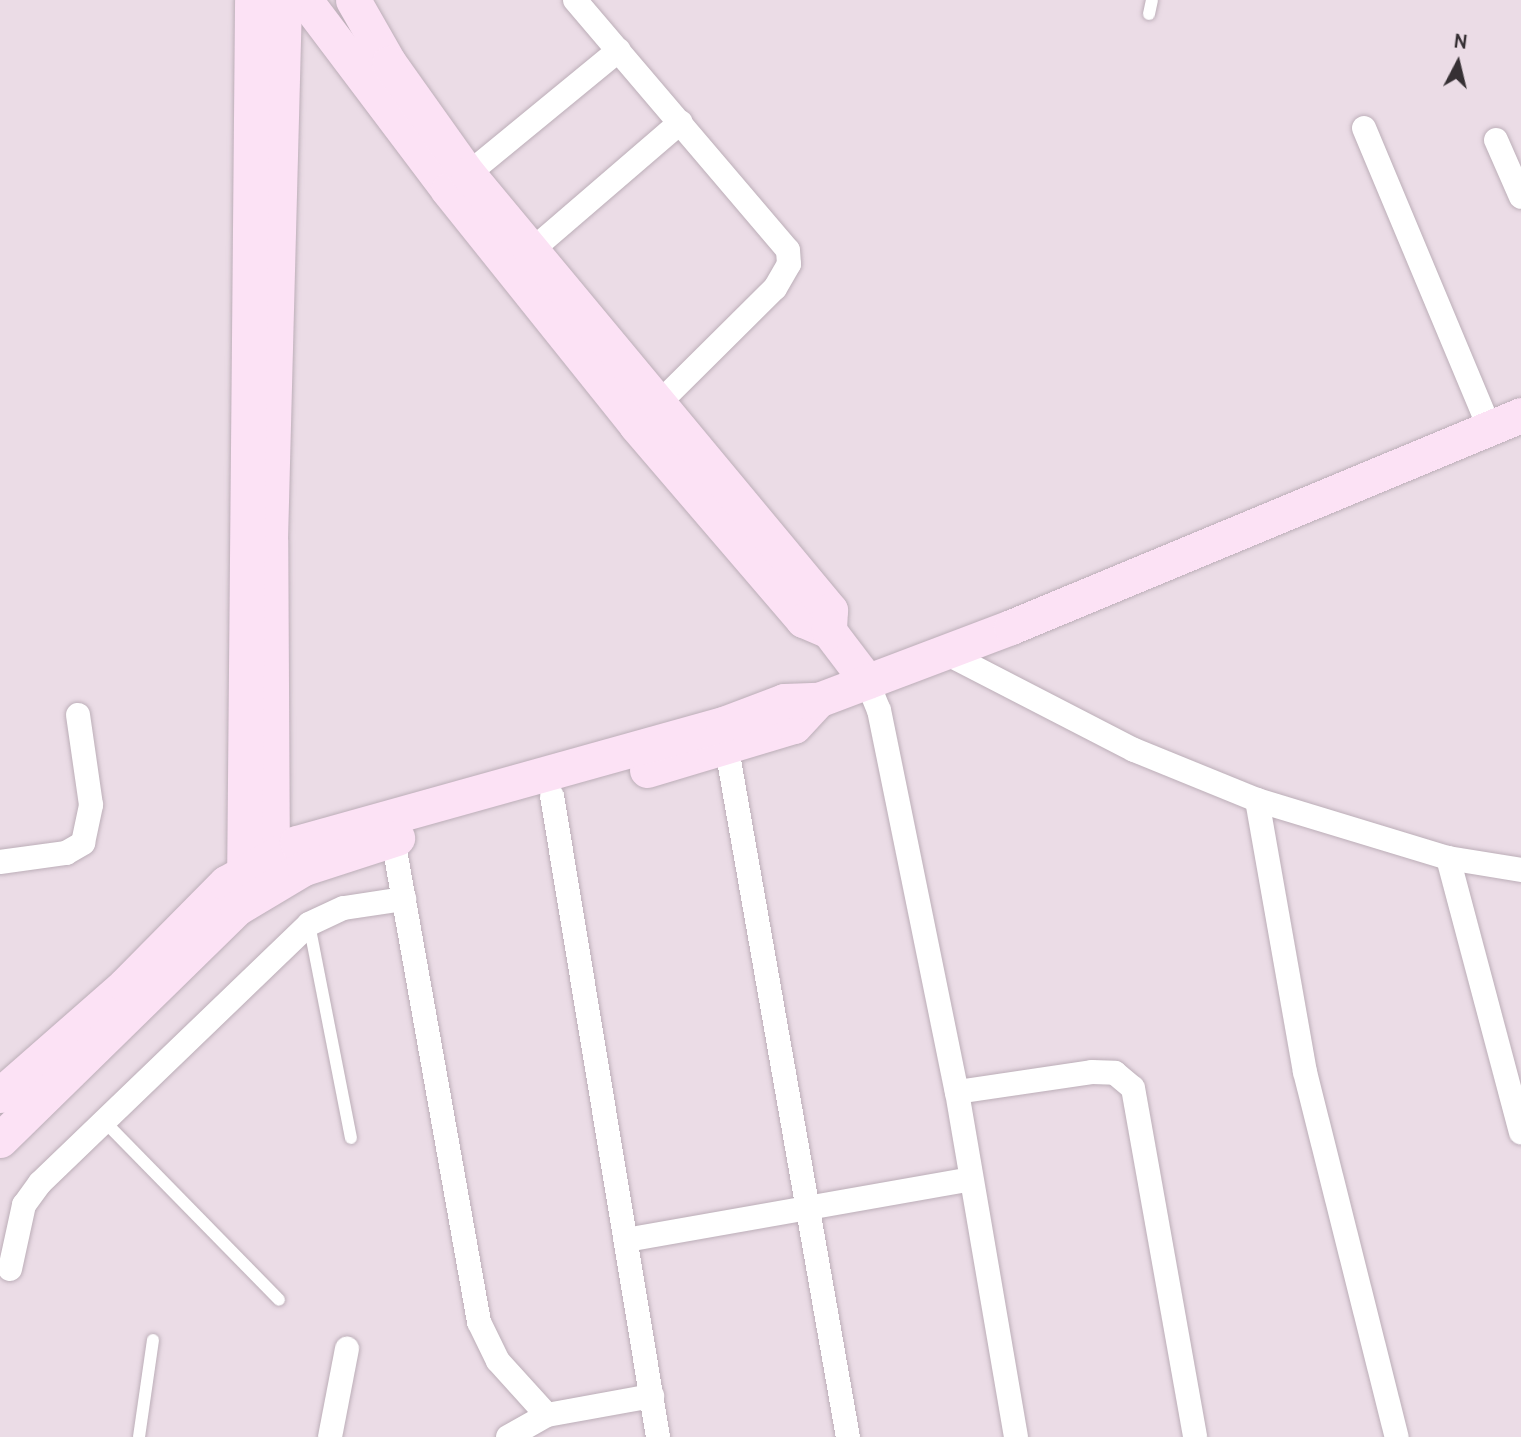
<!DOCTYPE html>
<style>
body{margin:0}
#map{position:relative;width:1521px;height:1437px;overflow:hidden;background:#ebdce6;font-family:Cabin,sans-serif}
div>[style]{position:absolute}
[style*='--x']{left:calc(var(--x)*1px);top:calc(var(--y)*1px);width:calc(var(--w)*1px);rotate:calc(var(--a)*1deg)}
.roads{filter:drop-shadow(0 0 2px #bcaeb8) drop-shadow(0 0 2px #bcaeb8)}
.lane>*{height:12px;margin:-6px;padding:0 6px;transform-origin:6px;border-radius:6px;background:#fff}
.street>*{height:24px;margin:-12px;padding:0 12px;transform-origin:12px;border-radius:12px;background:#fff}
.secondary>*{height:35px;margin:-17.5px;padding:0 17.5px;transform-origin:17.5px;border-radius:17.5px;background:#fce2f5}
span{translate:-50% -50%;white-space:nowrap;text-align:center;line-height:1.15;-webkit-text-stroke:5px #ebdce6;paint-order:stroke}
.north{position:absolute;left:1423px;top:28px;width:70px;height:70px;-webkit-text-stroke:5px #ebdce6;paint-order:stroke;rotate:7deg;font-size:19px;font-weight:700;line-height:28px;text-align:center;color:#363034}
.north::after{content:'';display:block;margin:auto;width:24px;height:32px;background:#363034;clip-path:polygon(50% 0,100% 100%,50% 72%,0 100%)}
</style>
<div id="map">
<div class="roads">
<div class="lane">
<i style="--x:1149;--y:14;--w:14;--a:-78"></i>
<i style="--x:309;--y:924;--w:218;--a:78.9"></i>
<i style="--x:104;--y:1121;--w:250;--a:45.6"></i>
<i style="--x:139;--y:1437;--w:98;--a:-81.8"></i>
</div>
<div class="street">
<i style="--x:575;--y:0;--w:328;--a:49.6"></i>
<i style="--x:788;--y:250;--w:14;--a:86"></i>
<i style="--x:789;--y:264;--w:28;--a:120"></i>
<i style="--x:775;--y:288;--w:165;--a:135.2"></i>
<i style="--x:1364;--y:128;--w:324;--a:67.3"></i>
<i style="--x:1496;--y:140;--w:62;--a:66.3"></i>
<i style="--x:468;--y:174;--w:195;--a:-39.4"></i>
<i style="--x:532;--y:250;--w:196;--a:-40.7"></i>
<i style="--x:944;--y:652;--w:214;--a:27.3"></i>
<i style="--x:1134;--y:750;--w:133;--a:22.1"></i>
<i style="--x:1257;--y:800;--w:200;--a:16.9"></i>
<i style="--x:1448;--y:858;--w:74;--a:9.3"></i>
<i style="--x:867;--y:681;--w:31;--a:68"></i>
<i style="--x:879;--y:710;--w:390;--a:78.5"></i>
<i style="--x:957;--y:1092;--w:350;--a:80.3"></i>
<i style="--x:727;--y:749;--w:699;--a:80.03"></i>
<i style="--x:552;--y:796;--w:650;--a:80.61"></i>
<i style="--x:1257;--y:800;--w:276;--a:80"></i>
<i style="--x:1305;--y:1072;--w:376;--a:75.9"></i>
<i style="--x:393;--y:839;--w:491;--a:79.9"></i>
<i style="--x:479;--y:1322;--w:43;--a:64"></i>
<i style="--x:498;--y:1361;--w:73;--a:47.8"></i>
<i style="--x:1448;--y:858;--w:284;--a:75.1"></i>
<i style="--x:0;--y:862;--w:67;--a:-7.8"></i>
<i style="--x:66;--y:853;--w:20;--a:-30"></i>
<i style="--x:83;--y:843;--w:39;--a:-78"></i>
<i style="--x:91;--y:805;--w:91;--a:-98.2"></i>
<i style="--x:957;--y:1092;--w:136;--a:-8.4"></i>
<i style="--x:1092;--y:1072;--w:23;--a:2"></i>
<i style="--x:1115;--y:1073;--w:23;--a:40"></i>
<i style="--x:1133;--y:1088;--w:354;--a:79.9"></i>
<i style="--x:626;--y:1240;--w:350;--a:-10"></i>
<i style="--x:10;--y:1269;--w:66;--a:-77.7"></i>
<i style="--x:24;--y:1205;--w:27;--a:-54"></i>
<i style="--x:40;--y:1183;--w:373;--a:-43.9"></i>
<i style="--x:309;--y:924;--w:38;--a:-25"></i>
<i style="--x:344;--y:908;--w:61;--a:-8.5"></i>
<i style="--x:330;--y:1437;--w:90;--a:-79.1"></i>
<i style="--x:508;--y:1437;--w:45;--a:-29.4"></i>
<i style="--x:547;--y:1415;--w:107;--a:-10.3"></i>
</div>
<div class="secondary">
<i style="--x:305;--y:0;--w:238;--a:53"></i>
<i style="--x:448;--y:190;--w:301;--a:51.3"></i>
<i style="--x:636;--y:425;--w:257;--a:49.4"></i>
<i style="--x:803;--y:620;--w:28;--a:23"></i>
<i style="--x:829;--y:631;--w:63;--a:52.8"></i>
<i style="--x:353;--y:0;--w:73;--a:60.3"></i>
<i style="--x:389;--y:63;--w:136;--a:54.6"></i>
<i style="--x:468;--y:174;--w:567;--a:50.3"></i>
<i style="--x:830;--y:610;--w:21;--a:93"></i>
<i style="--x:647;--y:770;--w:153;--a:-16.7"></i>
<i style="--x:794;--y:726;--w:35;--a:-47"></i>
<i style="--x:272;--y:875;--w:335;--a:-90.3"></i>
<i style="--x:270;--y:540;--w:540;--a:-88.51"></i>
<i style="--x:244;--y:889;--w:889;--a:-89.48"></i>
<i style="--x:0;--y:1095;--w:167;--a:-41.3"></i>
<i style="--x:125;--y:985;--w:144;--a:-45.3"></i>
<i style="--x:226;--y:883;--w:81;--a:-29.4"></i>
<i style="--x:297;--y:843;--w:442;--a:-15.6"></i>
<i style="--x:723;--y:724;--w:65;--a:-20.7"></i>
<i style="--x:784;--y:701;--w:34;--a:-2"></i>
<i style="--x:818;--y:700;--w:206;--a:-20.7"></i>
<i style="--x:1011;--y:627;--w:552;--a:-22.57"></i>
<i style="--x:0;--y:1140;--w:332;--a:-44.4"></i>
<i style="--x:237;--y:908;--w:78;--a:-30.8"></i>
<i style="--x:304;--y:868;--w:98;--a:-17.9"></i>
</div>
</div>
<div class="north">N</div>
</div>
